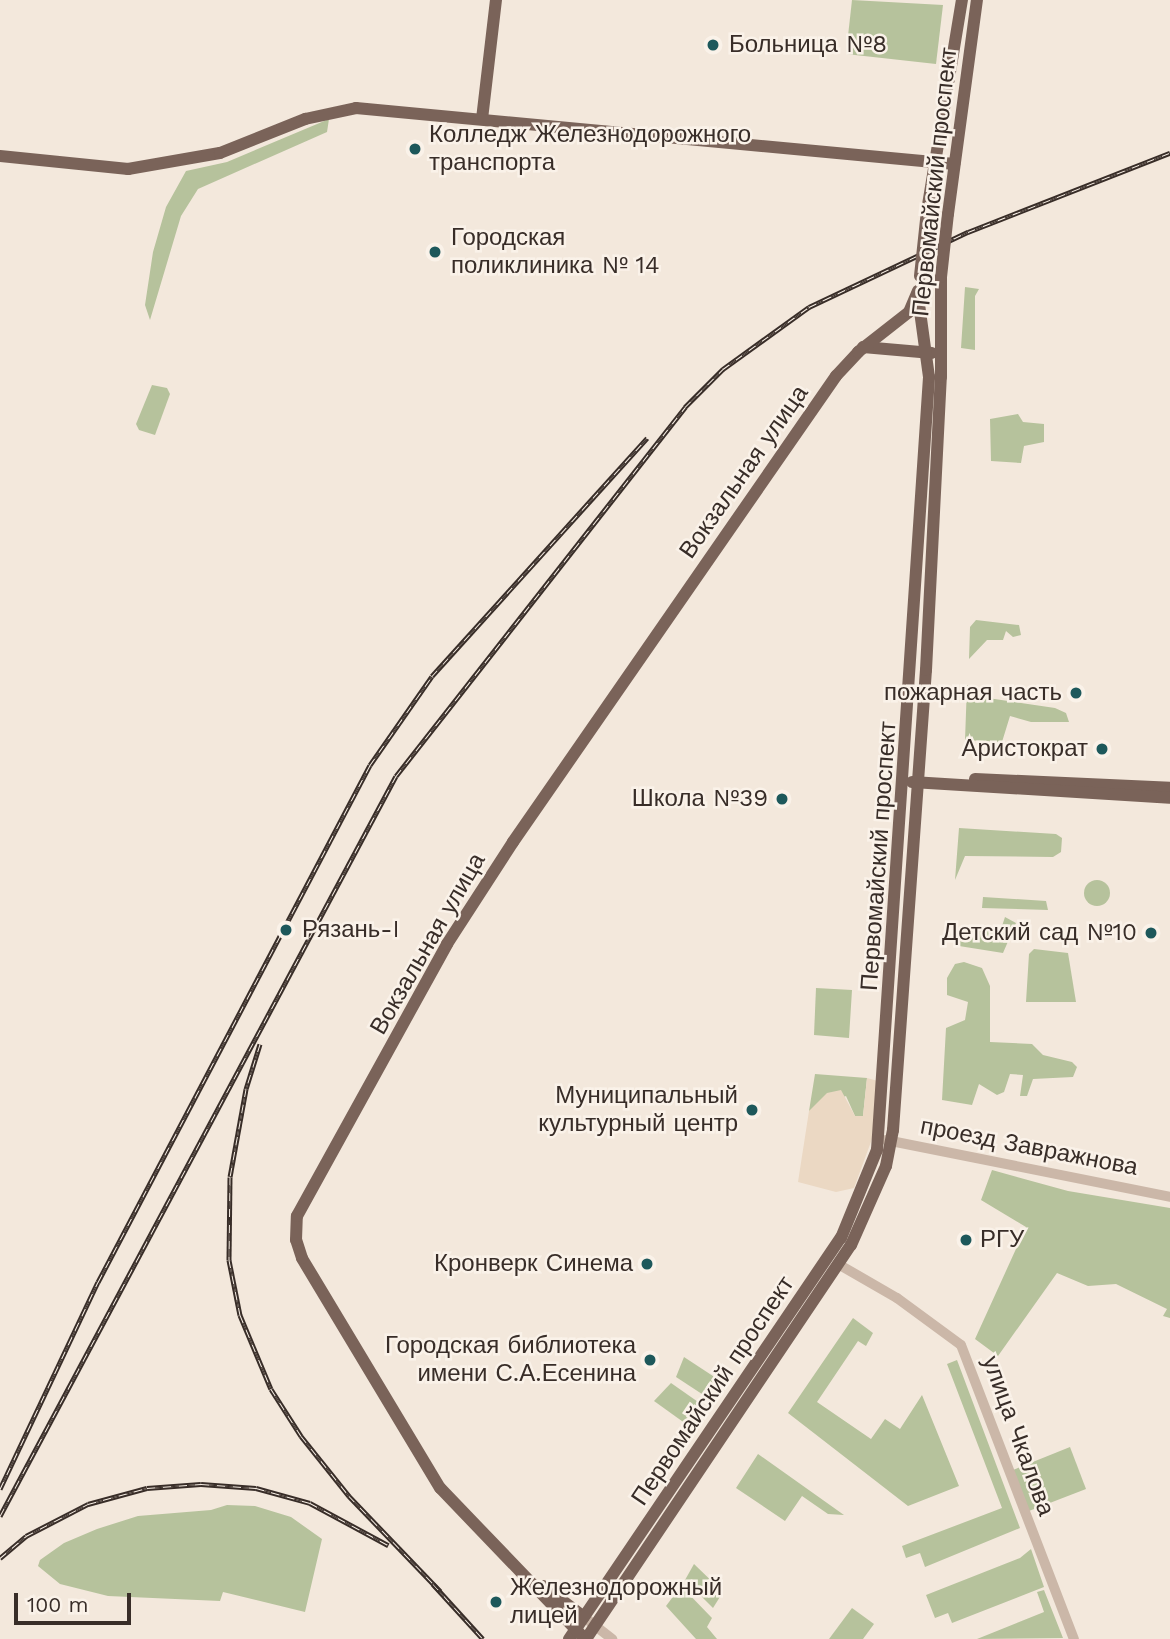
<!DOCTYPE html>
<meta charset="utf-8">
<style>
body{margin:0}
#map{position:relative;width:1170px;height:1639px;overflow:hidden;background:#f3e8dc;font-family:"Work Sans",sans-serif}
div>[style]{position:absolute}
[style*='--x']{left:calc(var(--x)*1px);top:calc(var(--y)*1px);width:calc(var(--w)*1px);rotate:calc(var(--a)*1deg)}
.green>*{inset:0;background:#b6c29c}
.round{border-radius:50%}
.plaza>*{inset:0;background:#ebd8c3}
.minor>*{height:10px;margin:-5px;padding:0 5px;transform-origin:5px;border-radius:5px;background:#cbb7a8}
.major>*{height:12px;margin:-6px;padding:0 6px;transform-origin:6px;border-radius:6px;background:#7a6359}
.rail>*{height:5px;margin-top:-2.5px;transform-origin:0;background:repeating-linear-gradient(90deg,#faf2e9 0 8px,#382d28 0 16px);box-sizing:border-box;border-block:2px solid #382d28}
.major-bridge>*{height:12px;margin:-6px;padding:0 6px;transform-origin:6px;border-radius:6px;background:#7a6359}
.dots>*{width:19px;height:19px;translate:-50% -50%;box-sizing:border-box;border:4px solid #faf2e9;border-radius:50%}
span{translate:-50% -50%;white-space:nowrap;text-align:center;line-height:1.15;-webkit-text-stroke:5px #faf2e9;paint-order:stroke}
.poi-label{font-size:24px;color:#382d28}
.left{translate:0 -50%;text-align:left}
.right{translate:-100% -50%;text-align:right}
.street-label{font-size:24px;color:#382d28}
.scale{position:absolute;left:14px;top:1593px;width:117px;height:32px;box-sizing:border-box;border:4px solid #382d28;border-top:0;padding-left:9px;font-size:21px;line-height:24px;white-space:nowrap;color:#382d28;-webkit-text-stroke:5px #faf2e9;paint-order:stroke}
</style>
<div id="map">
<div class="green">
<i style="clip-path:polygon(852px 0,943px 5px,936px 64px,846px 54px)"></i>
<i style="clip-path:polygon(329px 119px,327px 132px,198px 189px,181px 216px,150px 320px,145px 305px,153px 252px,166px 207px,186px 171px,227px 162px)"></i>
<i style="clip-path:polygon(965px 287px,979px 289px,975px 296px,975px 350px,961px 348px)"></i>
<i style="clip-path:polygon(152px 385px,167px 388px,170px 394px,155px 435px,139px 430px,136px 424px)"></i>
<i style="clip-path:polygon(1018px 414px,1023px 422px,1044px 424px,1044px 442px,1024px 446px,1021px 463px,991px 461px,990px 419px)"></i>
<i style="clip-path:polygon(976px 620px,1019px 625px,1021px 635px,1013px 637px,1006px 631px,1003px 640px,987px 640px,969px 659px,970px 627px)"></i>
<i style="clip-path:polygon(967px 685px,988px 698px,1055px 708px,1066px 713px,1069px 722px,1031px 722px,1010px 716px,1002px 742px,965px 740px)"></i>
<i style="clip-path:polygon(959px 828px,1056px 834px,1062px 838px,1061px 852px,1053px 857px,965px 856px,955px 880px)"></i>
<i class="round" style="left:1084px;top:880px;width:26px;height:26px"></i>
<i style="clip-path:polygon(983px 897px,1046px 901px,1048px 910px,982px 908px)"></i>
<i style="clip-path:polygon(1005px 917px,1016px 923px,1003px 953px,959px 946px,961px 926px,1002px 926px)"></i>
<i style="clip-path:polygon(1034px 949px,1068px 953px,1076px 1002px,1026px 1002px,1029px 954px)"></i>
<i style="clip-path:polygon(964px 962px,982px 968px,990px 986px,990px 1042px,1032px 1044px,1043px 1055px,1072px 1062px,1077px 1067px,1073px 1077px,1033px 1079px,1027px 1096px,1020px 1096px,1023px 1075px,1010px 1074px,1004px 1092px,997px 1095px,979px 1084px,972px 1105px,942px 1100px,946px 1028px,965px 1020px,968px 1002px,947px 995px,947px 978px,955px 964px)"></i>
<i style="clip-path:polygon(816px 988px,852px 990px,849px 1038px,814px 1035px)"></i>
<i style="clip-path:polygon(815px 1074px,867px 1078px,863px 1116px,855px 1116px,846px 1096px,809px 1111px)"></i>
<i style="clip-path:polygon(992px 1170px,1068px 1191px,1170px 1208px,1170px 1318px,1163px 1316px,1167px 1309px,1116px 1284px,1088px 1286px,1057px 1273px,998px 1356px,975px 1339px,1026px 1227px,981px 1200px)"></i>
<i style="clip-path:polygon(853px 1318px,873px 1333px,866px 1346px,858px 1341px,817px 1402px,871px 1439px,885px 1419px,900px 1429px,922px 1395px,959px 1486px,908px 1506px,788px 1413px)"></i>
<i style="clip-path:polygon(684px 1357px,716px 1378px,705px 1396px,676px 1377px)"></i>
<i style="clip-path:polygon(957px 1360px,1020px 1528px,925px 1567px,920px 1553px,906px 1558px,902px 1546px,1002px 1508px,947px 1364px)"></i>
<i style="clip-path:polygon(671px 1383px,701px 1404px,686px 1424px,654px 1401px)"></i>
<i style="clip-path:polygon(1070px 1447px,1086px 1489px,1029px 1511px,1013px 1470px)"></i>
<i style="clip-path:polygon(758px 1454px,844px 1515px,828px 1514px,802px 1496px,785px 1521px,736px 1488px)"></i>
<i style="clip-path:polygon(227px 1505px,255px 1506px,291px 1517px,322px 1539px,305px 1612px,223px 1592px,220px 1601px,108px 1596px,60px 1584px,38px 1566px,40px 1560px,64px 1543px,97px 1529px,138px 1516px,211px 1510px)"></i>
<i style="clip-path:polygon(1031px 1549px,1044px 1587px,952px 1623px,948px 1613px,935px 1618px,926px 1595px,1020px 1558px)"></i>
<i style="clip-path:polygon(694px 1564px,723px 1592px,713px 1608px,685px 1580px)"></i>
<i style="clip-path:polygon(681px 1586px,712px 1618px,707px 1627px,717px 1639px,696px 1639px,666px 1606px)"></i>
<i style="clip-path:polygon(1044px 1590px,1063px 1638px,977px 1639px,1044px 1612px,1037px 1592px)"></i>
<i style="clip-path:polygon(852px 1608px,874px 1624px,863px 1639px,829px 1639px)"></i>
</div>
<div class="plaza">
<i style="clip-path:polygon(867px 1078px,878px 1081px,872px 1139px,854px 1188px,836px 1192px,798px 1182px,809px 1111px,827px 1093px,841px 1090px,855px 1116px,863px 1116px)"></i>
</div>
<div class="minor">
<i style="--x:886;--y:1140;--w:290;--a:11.3"></i>
<i style="--x:838;--y:1264;--w:68;--a:30"></i>
<i style="--x:897;--y:1298;--w:79;--a:36.3"></i>
<i style="--x:961;--y:1345;--w:315;--a:69"></i>
<i style="--x:584;--y:1617;--w:36;--a:38"></i>
</div>
<div class="major">
<i style="--x:482;--y:119;--w:120;--a:-83.3"></i>
<i style="--x:0;--y:156;--w:129;--a:5.8"></i>
<i style="--x:128;--y:169;--w:93;--a:-9.9"></i>
<i style="--x:220;--y:153;--w:92;--a:-21.8"></i>
<i style="--x:305;--y:119;--w:52;--a:-12.2"></i>
<i style="--x:356;--y:108;--w:601;--a:5.35"></i>
<i style="--x:927;--y:211;--w:214;--a:-80.6"></i>
<i style="--x:948;--y:214;--w:216;--a:-82.3"></i>
<i style="--x:863;--y:347;--w:69;--a:5"></i>
<i style="--x:975;--y:779;--w:195;--a:2.6"></i>
<i style="--x:912;--y:782;--w:258;--a:3.5"></i>
<i style="--x:543;--y:1586;--w:51;--a:37.1"></i>
<i style="--x:569;--y:1639;--w:485;--a:-55.9"></i>
<i style="--x:841;--y:1238;--w:95;--a:-67.8"></i>
<i style="--x:877;--y:1150;--w:775;--a:-86.15"></i>
<i style="--x:929;--y:377;--w:81;--a:-97.8"></i>
<i style="--x:585;--y:1639;--w:209;--a:-133.8"></i>
<i style="--x:440;--y:1488;--w:268;--a:-121"></i>
<i style="--x:302;--y:1258;--w:19;--a:-108"></i>
<i style="--x:296;--y:1240;--w:24;--a:-88"></i>
<i style="--x:297;--y:1216;--w:311;--a:-61.1"></i>
<i style="--x:447;--y:944;--w:121;--a:-57.1"></i>
<i style="--x:513;--y:842;--w:567;--a:-55.27"></i>
<i style="--x:836;--y:376;--w:33;--a:-47"></i>
<i style="--x:858;--y:352;--w:65;--a:-38.1"></i>
<i style="--x:909;--y:312;--w:23;--a:-67"></i>
<i style="--x:586;--y:1639;--w:475;--a:-56.1"></i>
<i style="--x:851;--y:1245;--w:86;--a:-66.1"></i>
<i style="--x:886;--y:1166;--w:37;--a:-79"></i>
<i style="--x:893;--y:1130;--w:461;--a:-85.9"></i>
<i style="--x:926;--y:670;--w:293;--a:-87.1"></i>
<i style="--x:941;--y:377;--w:100;--a:-90"></i>
</div>
<div class="rail">
<i style="--x:260;--y:1044;--w:47;--a:107.3"></i>
<i style="--x:246;--y:1089;--w:89;--a:100.3"></i>
<i style="--x:230;--y:1177;--w:83;--a:90.7"></i>
<i style="--x:229;--y:1260;--w:56;--a:78.7"></i>
<i style="--x:240;--y:1315;--w:80;--a:67.3"></i>
<i style="--x:271;--y:1389;--w:56;--a:57.4"></i>
<i style="--x:301;--y:1436;--w:77;--a:51.3"></i>
<i style="--x:349;--y:1496;--w:132;--a:46.2"></i>
<i style="--x:0;--y:1489;--w:229;--a:-64.7"></i>
<i style="--x:98;--y:1282;--w:584;--a:-62.25"></i>
<i style="--x:370;--y:765;--w:108;--a:-55.1"></i>
<i style="--x:432;--y:676;--w:321;--a:-47.9"></i>
<i style="--x:0;--y:1516;--w:839;--a:-61.85"></i>
<i style="--x:396;--y:776;--w:469;--a:-51.9"></i>
<i style="--x:685;--y:407;--w:54;--a:-45"></i>
<i style="--x:723;--y:369;--w:106;--a:-35.8"></i>
<i style="--x:809;--y:307;--w:176;--a:-25.3"></i>
<i style="--x:968;--y:232;--w:217;--a:-21.4"></i>
<i style="--x:0;--y:1558;--w:34;--a:-40"></i>
<i style="--x:26;--y:1536;--w:70;--a:-27.3"></i>
<i style="--x:88;--y:1504;--w:61;--a:-15.2"></i>
<i style="--x:147;--y:1488;--w:54;--a:-4.2"></i>
<i style="--x:201;--y:1484;--w:55;--a:4.2"></i>
<i style="--x:256;--y:1488;--w:56;--a:15.5"></i>
<i style="--x:310;--y:1503;--w:89;--a:28.3"></i>
<i style="--x:433;--y:1584;--w:74;--a:47.7"></i>
</div>
<div class="major-bridge">
<i style="--x:920;--y:276;--w:65;--a:-83.9"></i>
<i style="--x:941;--y:277;--w:63;--a:-83.7"></i>
</div>
<div class="dots">
<i style="left:713px;top:45px;background:#1d585b"></i>
<i style="left:415px;top:149px;background:#1d585b"></i>
<i style="left:435px;top:252px;background:#1d585b"></i>
<i style="left:1076px;top:693px;background:#1d585b"></i>
<i style="left:1102px;top:749px;background:#1d585b"></i>
<i style="left:782px;top:799px;background:#1d585b"></i>
<i style="left:286px;top:930px;background:#1d585b"></i>
<i style="left:1151px;top:933px;background:#1d585b"></i>
<i style="left:752px;top:1110px;background:#1d585b"></i>
<i style="left:966px;top:1240px;background:#1d585b"></i>
<i style="left:647px;top:1264px;background:#1d585b"></i>
<i style="left:650px;top:1360px;background:#1d585b"></i>
<i style="left:496px;top:1602px;background:#1d585b"></i>
</div>
<div class="poi-label">
<span class="left" style="left:729px;top:45px">Больница №8</span>
<span class="left" style="left:429px;top:149px">Колледж Железнодорожного<br>транспорта</span>
<span class="left" style="left:451px;top:252px">Городская<br>поликлиника № 14</span>
<span class="right" style="left:1062px;top:693px">пожарная часть</span>
<span class="right" style="left:1088px;top:749px">Аристократ</span>
<span class="right" style="left:768px;top:799px">Школа №39</span>
<span class="left" style="left:302px;top:930px">Рязань-I</span>
<span class="right" style="left:1137px;top:933px">Детский сад №10</span>
<span class="right" style="left:738px;top:1110px">Муниципальный<br>культурный центр</span>
<span class="left" style="left:980px;top:1240px">РГУ</span>
<span class="right" style="left:633px;top:1264px">Кронверк Синема</span>
<span class="right" style="left:636px;top:1360px">Городская библиотека<br>имени С.А.Есенина</span>
<span class="left" style="left:510px;top:1602px">Железнодорожный<br>лицей</span>
</div>
<div class="street-label">
<span style="left:935px;top:182px;rotate:-84deg">Первомайский проспект</span>
<span style="left:744px;top:472px;rotate:-55deg">Вокзальная улица</span>
<span style="left:879px;top:856px;rotate:-86deg">Первомайский проспект</span>
<span style="left:428px;top:944px;rotate:-60deg">Вокзальная улица</span>
<span style="left:1029px;top:1147px;rotate:11deg">проезд Завражнова</span>
<span style="left:713px;top:1391px;rotate:-56deg">Первомайский проспект</span>
<span style="left:1018px;top:1436px;rotate:70deg">улица Чкалова</span>
</div>
<div class="scale">100 m</div>
</div>
